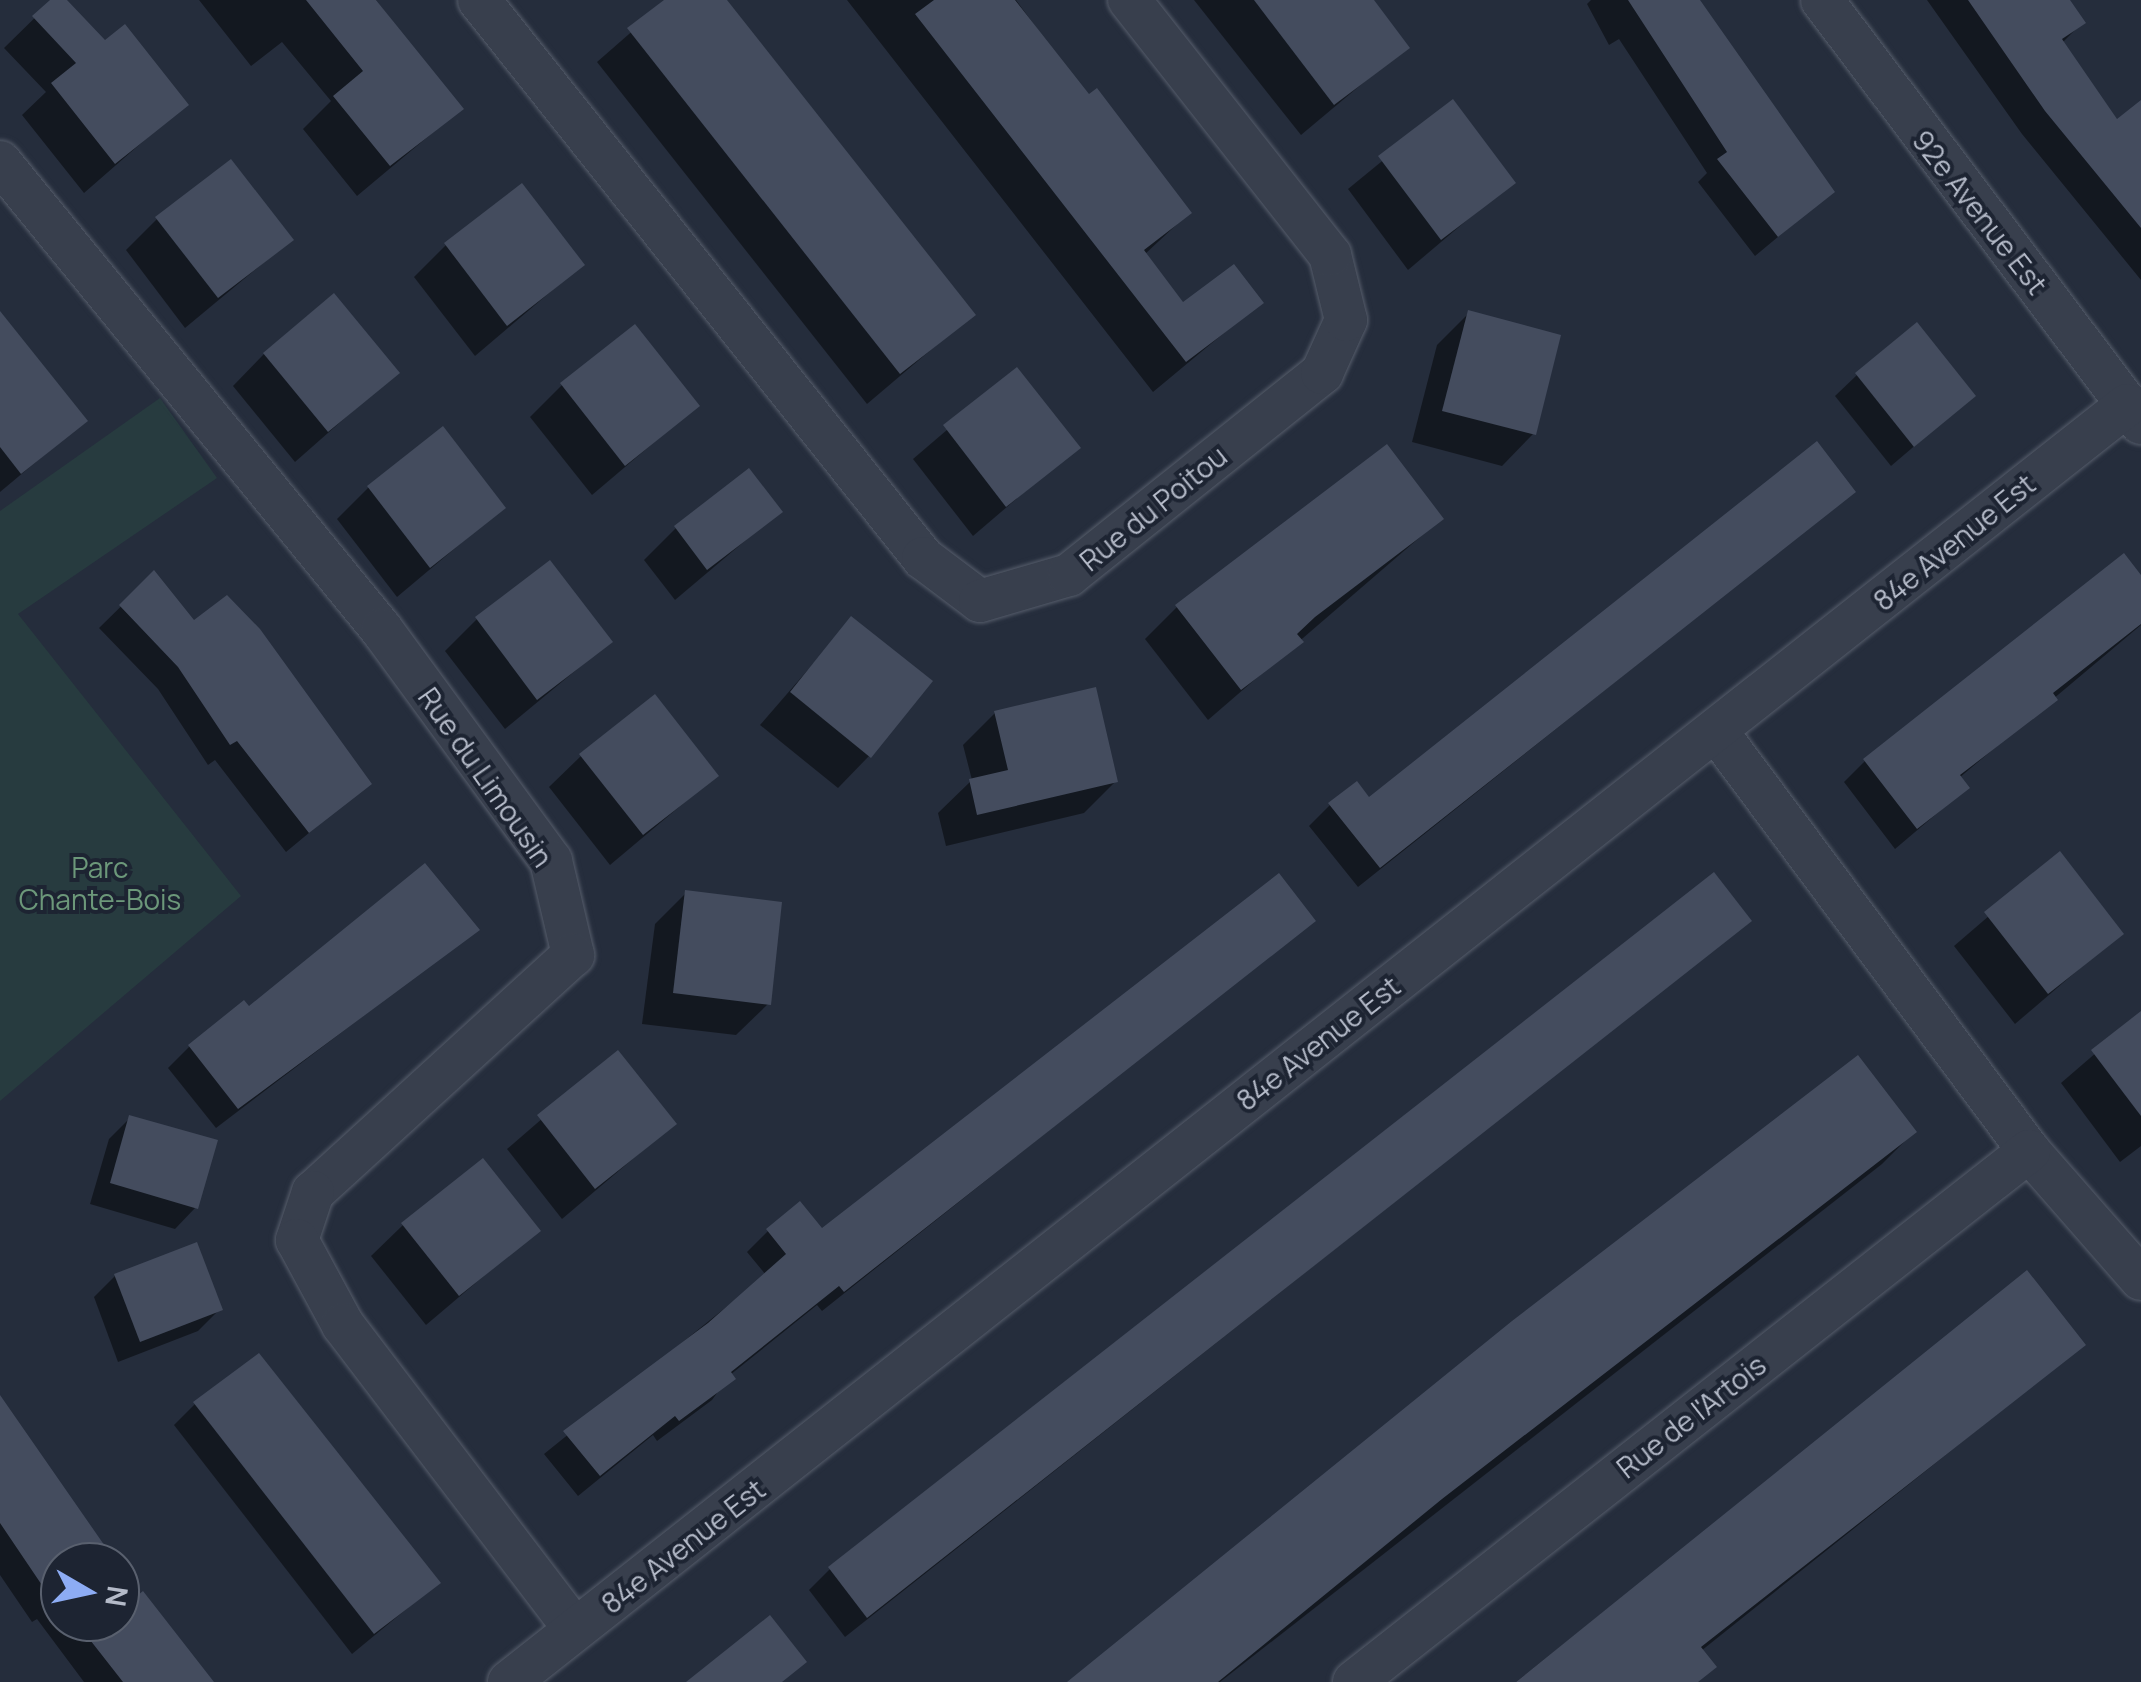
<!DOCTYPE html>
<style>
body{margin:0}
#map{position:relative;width:2141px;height:1682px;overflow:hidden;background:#252d3c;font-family:Manrope,sans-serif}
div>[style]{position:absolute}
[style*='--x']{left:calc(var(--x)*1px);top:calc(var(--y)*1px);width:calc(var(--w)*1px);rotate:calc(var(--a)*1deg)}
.green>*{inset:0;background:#273b3f}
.shadow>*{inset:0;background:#0007}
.building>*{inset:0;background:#444c5e}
.roads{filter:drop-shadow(0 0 2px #565d6b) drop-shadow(0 0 2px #565d6b)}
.minor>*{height:42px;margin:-21px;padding:0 21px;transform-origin:21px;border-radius:21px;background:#383f4d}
span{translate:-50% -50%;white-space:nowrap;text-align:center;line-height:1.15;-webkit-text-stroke:8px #1d2432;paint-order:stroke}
.street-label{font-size:28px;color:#b4bac8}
.park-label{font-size:28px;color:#6c987a}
.north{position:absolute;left:40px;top:1542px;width:100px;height:100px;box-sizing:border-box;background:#1d2432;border:2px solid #59606e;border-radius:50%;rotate:99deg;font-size:28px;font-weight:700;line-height:40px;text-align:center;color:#b4bac8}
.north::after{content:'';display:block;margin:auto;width:35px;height:45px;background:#8dacf4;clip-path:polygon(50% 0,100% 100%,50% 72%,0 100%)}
</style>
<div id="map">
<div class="green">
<i style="clip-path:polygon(160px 398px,217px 478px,18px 614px,241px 896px,0 1101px,0 511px)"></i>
</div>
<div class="shadow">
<i style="clip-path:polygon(53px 0,63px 0,104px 43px,186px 104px,84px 193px,22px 115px,46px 92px,4px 48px)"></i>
<i style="clip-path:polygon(199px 0,376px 0,461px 109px,357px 196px,303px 129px,331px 101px,282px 42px,251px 66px)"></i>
<i style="clip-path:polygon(668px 0,725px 0,972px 315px,867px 404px,597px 62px)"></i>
<i style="clip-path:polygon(847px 0,1016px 0,1088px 98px,1189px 213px,1144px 255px,1182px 306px,1260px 303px,1153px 392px)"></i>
<i style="clip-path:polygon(1194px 0,1369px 0,1406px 47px,1301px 135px)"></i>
<i style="clip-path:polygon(1591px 0,1698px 0,1832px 192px,1755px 256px,1698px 182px,1707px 173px,1619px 39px,1609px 45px,1587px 4px)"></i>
<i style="clip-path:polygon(1927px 0,2067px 0,2082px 23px,2062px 43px,2117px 122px,2141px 111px,2141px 280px,2022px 134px)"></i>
<i style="clip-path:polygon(1453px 103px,1512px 182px,1408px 270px,1348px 189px)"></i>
<i style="clip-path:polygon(158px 218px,291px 240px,185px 328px,126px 250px)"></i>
<i style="clip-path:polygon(446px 245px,582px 265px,475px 356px,414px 277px)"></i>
<i style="clip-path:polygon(1469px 313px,1533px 434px,1502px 466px,1412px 442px,1437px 345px)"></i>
<i style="clip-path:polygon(0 340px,85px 421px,0 492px)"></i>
<i style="clip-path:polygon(264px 354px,396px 373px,295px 462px,233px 386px)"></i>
<i style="clip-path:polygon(1017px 370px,1077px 447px,973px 536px,913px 459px)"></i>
<i style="clip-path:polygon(1857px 375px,1973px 396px,1891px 466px,1835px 396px)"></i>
<i style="clip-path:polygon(562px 385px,697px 406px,592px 495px,530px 417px)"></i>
<i style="clip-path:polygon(368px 488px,503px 508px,397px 597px,337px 519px)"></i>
<i style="clip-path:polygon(1853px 492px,1358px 887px,1309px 826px,1330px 805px,1369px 800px)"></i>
<i style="clip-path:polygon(779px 512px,675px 600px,644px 560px,676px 528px)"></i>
<i style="clip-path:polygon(1441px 519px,1208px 720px,1145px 639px,1177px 607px)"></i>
<i style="clip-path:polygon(154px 574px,194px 624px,369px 783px,286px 852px,215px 760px,208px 765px,158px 689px,99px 628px)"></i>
<i style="clip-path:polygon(2141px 579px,2141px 625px,1959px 778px,1967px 788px,1895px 849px,1844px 782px,1865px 761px)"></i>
<i style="clip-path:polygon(477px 619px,610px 642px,505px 729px,445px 651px)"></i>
<i style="clip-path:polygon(851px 620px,869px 756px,838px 788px,760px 725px)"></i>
<i style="clip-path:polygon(995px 713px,1116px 781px,1084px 813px,946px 846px,938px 813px,972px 780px,963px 745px)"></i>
<i style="clip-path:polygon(581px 756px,716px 776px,610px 865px,549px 787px)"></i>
<i style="clip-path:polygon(2060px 855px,2121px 933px,2015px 1024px,1954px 946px)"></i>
<i style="clip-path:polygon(686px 893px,768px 1004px,736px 1035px,642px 1024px,655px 924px)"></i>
<i style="clip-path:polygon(1312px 921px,822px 1311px,817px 1305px,730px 1375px,712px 1400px,657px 1441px,653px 1435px,578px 1496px,544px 1454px,766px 1275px,747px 1252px,768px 1231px,822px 1232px)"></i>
<i style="clip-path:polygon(1749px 921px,845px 1637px,809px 1590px,830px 1569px)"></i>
<i style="clip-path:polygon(476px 930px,216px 1128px,168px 1068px,189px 1047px)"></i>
<i style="clip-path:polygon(2141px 1014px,2141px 1146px,2120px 1162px,2061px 1083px)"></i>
<i style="clip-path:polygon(618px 1053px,674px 1124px,562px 1219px,507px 1149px)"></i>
<i style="clip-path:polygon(130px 1118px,196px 1207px,175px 1229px,90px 1204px,109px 1139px)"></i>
<i style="clip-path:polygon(1914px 1132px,1882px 1164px,1220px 1682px,1069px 1682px)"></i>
<i style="clip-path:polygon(403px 1225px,537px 1231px,426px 1325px,371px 1256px)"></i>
<i style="clip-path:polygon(2027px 1274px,2083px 1345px,1701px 1651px,1698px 1682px,1516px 1682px)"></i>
<i style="clip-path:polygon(115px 1276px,220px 1309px,198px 1331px,118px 1362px,94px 1297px)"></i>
<i style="clip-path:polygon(195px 1404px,438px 1583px,352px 1654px,174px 1425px)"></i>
<i style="clip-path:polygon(0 1426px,113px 1562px,60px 1562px,60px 1622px,120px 1622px,120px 1573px,211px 1682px,84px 1682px,37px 1619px,32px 1622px,0 1575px)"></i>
</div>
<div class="building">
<i style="clip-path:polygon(50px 0,67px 0,105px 40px,125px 24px,189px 105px,115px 164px,51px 83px,76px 63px,32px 16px)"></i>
<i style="clip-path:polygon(306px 0,376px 0,464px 109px,390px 166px,333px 96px,363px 71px)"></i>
<i style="clip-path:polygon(664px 0,727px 0,976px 315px,900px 374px,627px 28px)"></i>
<i style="clip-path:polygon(934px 0,1015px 0,1089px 94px,1097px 88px,1192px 213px,1144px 250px,1183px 302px,1234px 264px,1264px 303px,1186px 362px,915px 14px)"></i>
<i style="clip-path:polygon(1254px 0,1374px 0,1410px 48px,1334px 105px)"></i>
<i style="clip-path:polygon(1628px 0,1700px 0,1835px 192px,1778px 237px,1717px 159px,1727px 152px)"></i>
<i style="clip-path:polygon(1968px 0,2070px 0,2086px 23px,2062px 39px,2117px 119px,2141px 100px,2141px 228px,2045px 111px)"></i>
<i style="clip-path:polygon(1453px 99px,1516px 183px,1441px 240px,1378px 156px)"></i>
<i style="clip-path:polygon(231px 159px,294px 240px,218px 298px,155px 217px)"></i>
<i style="clip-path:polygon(522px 183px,585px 265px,507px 326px,444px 243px)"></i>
<i style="clip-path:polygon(334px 293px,400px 373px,328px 432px,263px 353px)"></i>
<i style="clip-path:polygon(1468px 310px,1561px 335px,1536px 435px,1442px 411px)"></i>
<i style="clip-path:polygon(0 311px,88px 421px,21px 474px,0 447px)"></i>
<i style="clip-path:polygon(1917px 322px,1976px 396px,1914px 447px,1855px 373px)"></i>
<i style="clip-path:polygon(635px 324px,700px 406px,625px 466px,560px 383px)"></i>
<i style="clip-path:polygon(1017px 367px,1081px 448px,1006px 507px,943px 425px)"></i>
<i style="clip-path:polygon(443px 426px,506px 508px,430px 568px,367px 486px)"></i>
<i style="clip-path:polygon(1817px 441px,1856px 492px,1380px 868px,1328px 803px,1357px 781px,1369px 797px)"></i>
<i style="clip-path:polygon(1387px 444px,1444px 519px,1315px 617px,1297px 634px,1304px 642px,1241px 690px,1175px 605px)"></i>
<i style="clip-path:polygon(749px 468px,783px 512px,707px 570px,674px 526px)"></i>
<i style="clip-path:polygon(2124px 553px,2141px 575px,2141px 624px,2053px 693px,2058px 700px,1960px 775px,1970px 788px,1917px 829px,1863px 759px)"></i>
<i style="clip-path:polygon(550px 560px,613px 642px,537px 700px,475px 617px)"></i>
<i style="clip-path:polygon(154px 570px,194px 620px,227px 595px,260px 629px,372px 784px,309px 833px,237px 741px,230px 745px,178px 667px,119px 605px)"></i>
<i style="clip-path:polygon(851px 616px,933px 681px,871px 758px,790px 692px)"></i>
<i style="clip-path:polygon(1096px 687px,1118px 782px,977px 815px,969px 779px,1008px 770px,994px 711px)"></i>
<i style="clip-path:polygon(655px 694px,719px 776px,643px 835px,579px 754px)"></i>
<i style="clip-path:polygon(2060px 851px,2124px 934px,2048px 994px,1984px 912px)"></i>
<i style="clip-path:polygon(425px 863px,480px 930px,238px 1109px,188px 1045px,244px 1000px,249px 1006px)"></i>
<i style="clip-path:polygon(1714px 872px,1752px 921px,867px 1618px,828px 1567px)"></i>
<i style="clip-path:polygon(1279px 873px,1316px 921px,844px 1292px,839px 1286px,731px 1372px,736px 1379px,679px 1421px,675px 1416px,600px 1476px,563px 1431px,708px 1323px,786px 1254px,766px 1229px,800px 1201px,822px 1228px)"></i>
<i style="clip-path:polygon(685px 890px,782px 902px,771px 1005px,673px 993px)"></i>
<i style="clip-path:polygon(2141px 1011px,2141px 1116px,2091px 1050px)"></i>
<i style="clip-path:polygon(618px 1050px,677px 1124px,595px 1189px,537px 1115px)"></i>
<i style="clip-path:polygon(1858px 1055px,1917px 1132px,1442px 1499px,1218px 1682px,1067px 1682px,1512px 1321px)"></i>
<i style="clip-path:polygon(129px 1115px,218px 1140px,198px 1209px,110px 1183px)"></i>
<i style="clip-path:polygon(483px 1158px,541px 1231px,459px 1296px,401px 1223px)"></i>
<i style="clip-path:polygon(197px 1242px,223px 1310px,140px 1342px,114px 1274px)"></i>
<i style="clip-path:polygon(2027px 1270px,2086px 1345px,1701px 1647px,1717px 1667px,1698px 1682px,1516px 1682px)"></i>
<i style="clip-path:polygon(259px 1353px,441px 1583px,374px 1634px,193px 1402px)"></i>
<i style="clip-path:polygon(0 1395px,116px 1562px,60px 1562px,60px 1602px,54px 1603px,0 1523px)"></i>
<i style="clip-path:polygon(120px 1568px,138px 1595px,143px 1591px,214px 1682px,123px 1682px,76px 1622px,120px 1622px)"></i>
<i style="clip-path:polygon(770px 1615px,807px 1662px,782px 1682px,686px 1682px)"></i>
</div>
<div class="roads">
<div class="minor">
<i style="--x:479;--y:0;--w:713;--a:51.49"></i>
<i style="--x:923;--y:558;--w:71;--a:37"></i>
<i style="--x:980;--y:601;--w:93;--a:-16.3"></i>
<i style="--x:1069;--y:575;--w:324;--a:-38.6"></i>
<i style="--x:1322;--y:373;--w:58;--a:-65.6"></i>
<i style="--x:1346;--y:320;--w:67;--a:-103.8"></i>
<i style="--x:1330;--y:255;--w:325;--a:-128.2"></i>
<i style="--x:1822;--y:0;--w:530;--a:52.98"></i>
<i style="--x:0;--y:162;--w:604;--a:50.78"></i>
<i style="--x:382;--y:630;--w:286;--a:53.8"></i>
<i style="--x:551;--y:861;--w:97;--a:76.8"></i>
<i style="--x:573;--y:955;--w:352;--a:137.6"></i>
<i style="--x:313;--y:1192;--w:51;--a:108.4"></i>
<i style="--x:297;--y:1240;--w:97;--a:61.6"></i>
<i style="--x:343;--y:1325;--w:382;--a:52.7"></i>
<i style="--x:1717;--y:732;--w:522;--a:53.33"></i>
<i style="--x:2029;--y:1151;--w:170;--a:48.8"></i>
<i style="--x:509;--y:1682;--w:2061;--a:-38.28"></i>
<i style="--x:1354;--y:1682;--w:859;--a:-38.19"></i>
</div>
</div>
<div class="street-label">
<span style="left:1980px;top:212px;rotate:52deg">92e Avenue Est</span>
<span style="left:1153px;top:508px;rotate:-39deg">Rue du Poitou</span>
<span style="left:1954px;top:542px;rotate:-39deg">84e Avenue Est</span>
<span style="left:486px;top:777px;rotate:55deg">Rue du Limousin</span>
<span style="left:1318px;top:1043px;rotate:-38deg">84e Avenue Est</span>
<span style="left:1691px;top:1416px;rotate:-38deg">Rue de l'Artois</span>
<span style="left:683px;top:1546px;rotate:-38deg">84e Avenue Est</span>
</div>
<div class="park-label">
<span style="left:100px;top:883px">Parc<br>Chante-Bois</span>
</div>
<div class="north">N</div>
</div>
